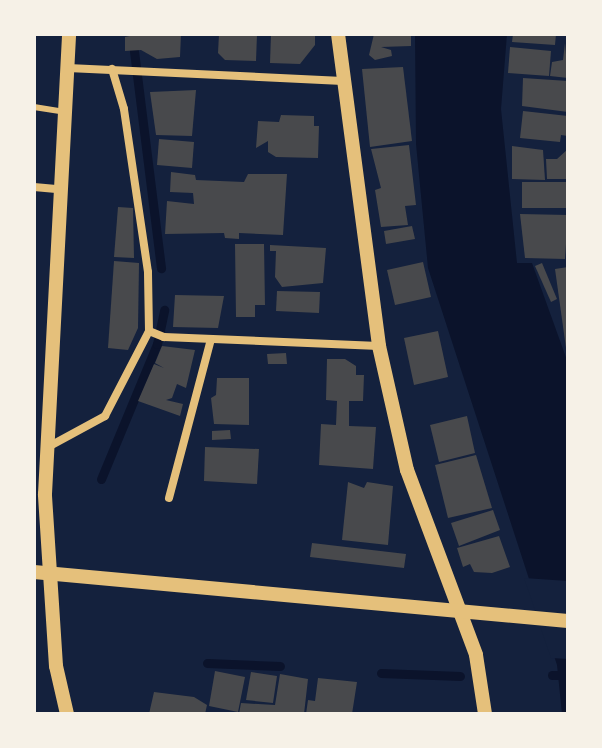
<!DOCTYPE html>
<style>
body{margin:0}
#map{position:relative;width:602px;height:748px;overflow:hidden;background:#14213d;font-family:Helvetica,sans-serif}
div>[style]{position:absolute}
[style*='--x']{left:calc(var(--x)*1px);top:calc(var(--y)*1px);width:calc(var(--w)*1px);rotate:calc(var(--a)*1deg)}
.water>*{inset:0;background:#0b132b}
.pier>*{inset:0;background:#14213d}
.stream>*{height:9px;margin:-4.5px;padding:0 4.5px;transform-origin:4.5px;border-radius:4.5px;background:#0b132b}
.building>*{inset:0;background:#48494c}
.service>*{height:6px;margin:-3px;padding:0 3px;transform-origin:3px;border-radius:3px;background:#e5c07b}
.minor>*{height:8px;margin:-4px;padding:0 4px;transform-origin:4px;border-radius:4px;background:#e5c07b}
.tertiary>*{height:14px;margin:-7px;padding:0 7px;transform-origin:7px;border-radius:7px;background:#e5c07b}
span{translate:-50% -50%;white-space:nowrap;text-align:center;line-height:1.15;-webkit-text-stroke:8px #f6f1e7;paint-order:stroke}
.frame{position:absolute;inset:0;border:36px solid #f6f1e7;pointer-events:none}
</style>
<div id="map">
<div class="water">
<i style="clip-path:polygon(415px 34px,507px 34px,501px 109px,517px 263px,532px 263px,568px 363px,568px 714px,562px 714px,557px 665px,428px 268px,416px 144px)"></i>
</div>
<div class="pier">
<i style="clip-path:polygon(524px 578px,568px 581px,568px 659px,551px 658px)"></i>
</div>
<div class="stream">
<i style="--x:134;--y:51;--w:219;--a:82.9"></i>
<i style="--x:101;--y:479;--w:146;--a:-67.5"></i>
<i style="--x:157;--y:344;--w:35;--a:-78"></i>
<i style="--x:207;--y:663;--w:73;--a:2.4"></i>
<i style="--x:381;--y:673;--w:79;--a:2.2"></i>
<i style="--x:552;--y:675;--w:16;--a:0"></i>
</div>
<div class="building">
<i style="clip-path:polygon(139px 34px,181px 34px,180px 57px,157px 59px,141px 50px,125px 51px,125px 37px)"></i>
<i style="clip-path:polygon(219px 34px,257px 34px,256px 61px,225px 60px,218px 53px)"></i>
<i style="clip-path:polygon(271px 34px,315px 34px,315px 45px,300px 64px,270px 63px)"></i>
<i style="clip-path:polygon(374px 34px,411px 34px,411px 46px,381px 47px,391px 50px,392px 56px,375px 60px,369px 55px)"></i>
<i style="clip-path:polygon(513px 34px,556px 34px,555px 45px,512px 42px)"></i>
<i style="clip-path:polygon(565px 43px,568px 78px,550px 76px,552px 62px,563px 60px)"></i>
<i style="clip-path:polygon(510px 47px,551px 51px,549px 76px,508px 73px)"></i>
<i style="clip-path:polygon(403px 67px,412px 141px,370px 147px,362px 69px)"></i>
<i style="clip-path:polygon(523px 78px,568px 81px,568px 112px,522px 106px)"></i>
<i style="clip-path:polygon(196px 90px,192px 136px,156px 135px,150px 92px)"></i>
<i style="clip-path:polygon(523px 111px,568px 116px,568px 136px,561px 135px,560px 142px,520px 138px)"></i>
<i style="clip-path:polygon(281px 115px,314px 116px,314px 126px,319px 126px,318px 158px,276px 157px,268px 152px,268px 141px,256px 148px,258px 121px,279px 122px)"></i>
<i style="clip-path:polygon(159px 139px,194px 142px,192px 168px,157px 165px)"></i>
<i style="clip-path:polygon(409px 145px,416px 205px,405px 206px,408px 225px,381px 227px,375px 190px,381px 188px,371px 149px)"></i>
<i style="clip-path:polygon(512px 146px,543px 150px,545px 180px,512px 179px)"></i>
<i style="clip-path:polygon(568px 149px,568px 179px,547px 179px,546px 159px,557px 159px)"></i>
<i style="clip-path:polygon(171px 172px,195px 175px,196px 180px,244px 182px,248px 174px,287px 174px,283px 235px,239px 233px,239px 239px,225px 238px,224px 233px,165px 234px,167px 201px,194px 204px,193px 193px,170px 192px)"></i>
<i style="clip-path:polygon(522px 182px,568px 182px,568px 208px,522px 208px)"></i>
<i style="clip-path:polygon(118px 207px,133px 208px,134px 258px,114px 257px)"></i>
<i style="clip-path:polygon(520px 214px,568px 215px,565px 259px,525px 258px)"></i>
<i style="clip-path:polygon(412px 226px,415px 239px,386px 244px,384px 231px)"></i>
<i style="clip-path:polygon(235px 244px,264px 244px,265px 305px,255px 305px,255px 317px,236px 317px)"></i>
<i style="clip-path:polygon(270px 245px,326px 248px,323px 283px,282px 287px,275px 277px,276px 251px,270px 251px)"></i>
<i style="clip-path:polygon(114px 261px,139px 263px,138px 328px,128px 350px,108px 348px)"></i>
<i style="clip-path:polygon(423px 262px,431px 297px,395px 305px,387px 270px)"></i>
<i style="clip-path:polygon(542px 263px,557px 299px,551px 302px,535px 266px)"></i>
<i style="clip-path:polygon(568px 267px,568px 348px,566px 348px,555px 269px)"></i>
<i style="clip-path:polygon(277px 291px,320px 292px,319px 313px,276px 311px)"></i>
<i style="clip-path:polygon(175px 295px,224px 296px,218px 328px,173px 327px)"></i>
<i style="clip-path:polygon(438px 331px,448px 377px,414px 385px,404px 338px)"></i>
<i style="clip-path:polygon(162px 346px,195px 350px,186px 388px,177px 384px,172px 398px,166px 400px,183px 404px,180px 416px,138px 401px,154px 364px,164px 368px,155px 363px)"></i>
<i style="clip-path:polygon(286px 353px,287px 364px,268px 364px,267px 354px)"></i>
<i style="clip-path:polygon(327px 359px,345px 359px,356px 366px,356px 375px,364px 375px,363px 401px,349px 401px,349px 426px,376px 427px,373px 469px,319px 465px,321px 424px,336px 425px,337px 401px,326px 400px)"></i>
<i style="clip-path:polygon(217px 378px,249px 378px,249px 425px,214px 424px,211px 398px,216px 395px)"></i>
<i style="clip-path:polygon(467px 416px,475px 453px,439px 462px,430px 425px)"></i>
<i style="clip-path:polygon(230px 430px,231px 439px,212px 440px,212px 431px)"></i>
<i style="clip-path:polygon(205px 447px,259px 449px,257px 484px,204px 481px)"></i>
<i style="clip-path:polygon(476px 455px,492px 508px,448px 518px,435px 465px)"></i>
<i style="clip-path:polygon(348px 482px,364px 488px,367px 482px,393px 486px,388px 545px,342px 540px)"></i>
<i style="clip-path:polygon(493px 510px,500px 530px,459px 546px,451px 523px)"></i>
<i style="clip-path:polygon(499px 536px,510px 567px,492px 573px,474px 572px,470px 564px,463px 567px,457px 548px)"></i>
<i style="clip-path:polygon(312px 543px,406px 554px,404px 568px,310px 557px)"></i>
<i style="clip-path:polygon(215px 671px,245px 677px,238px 712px,209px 706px)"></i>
<i style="clip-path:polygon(251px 672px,277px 676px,273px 703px,246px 700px)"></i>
<i style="clip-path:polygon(280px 674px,308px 679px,304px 714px,239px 714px,241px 703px,275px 705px)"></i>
<i style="clip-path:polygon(318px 678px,357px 682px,352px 714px,306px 714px,308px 700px,315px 701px)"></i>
<i style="clip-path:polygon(154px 692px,194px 697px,207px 705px,205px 714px,149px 714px)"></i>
</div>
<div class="service">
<i style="--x:34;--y:107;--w:31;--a:9"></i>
</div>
<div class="minor">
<i style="--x:68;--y:68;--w:275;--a:2.7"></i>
<i style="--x:34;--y:187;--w:25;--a:5"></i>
<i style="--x:149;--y:331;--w:16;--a:22"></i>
<i style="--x:164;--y:337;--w:215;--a:2.4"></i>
<i style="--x:48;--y:447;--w:65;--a:-28.5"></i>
<i style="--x:105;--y:416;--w:96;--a:-62.6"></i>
<i style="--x:149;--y:331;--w:59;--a:-91"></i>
<i style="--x:148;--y:272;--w:165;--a:-98.4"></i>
<i style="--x:124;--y:109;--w:42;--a:-106.7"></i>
<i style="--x:169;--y:498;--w:164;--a:-75.2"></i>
</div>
<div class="tertiary">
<i style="--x:338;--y:34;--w:315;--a:82.5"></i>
<i style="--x:379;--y:346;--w:127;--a:77.3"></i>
<i style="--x:407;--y:470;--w:197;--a:69.5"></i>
<i style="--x:476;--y:655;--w:60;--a:81.3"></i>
<i style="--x:34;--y:572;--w:536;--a:5.24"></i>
<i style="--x:67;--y:714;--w:49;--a:-102.9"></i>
<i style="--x:56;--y:666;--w:172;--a:-93.7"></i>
<i style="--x:45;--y:494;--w:461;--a:-87"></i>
</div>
<div class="frame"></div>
</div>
